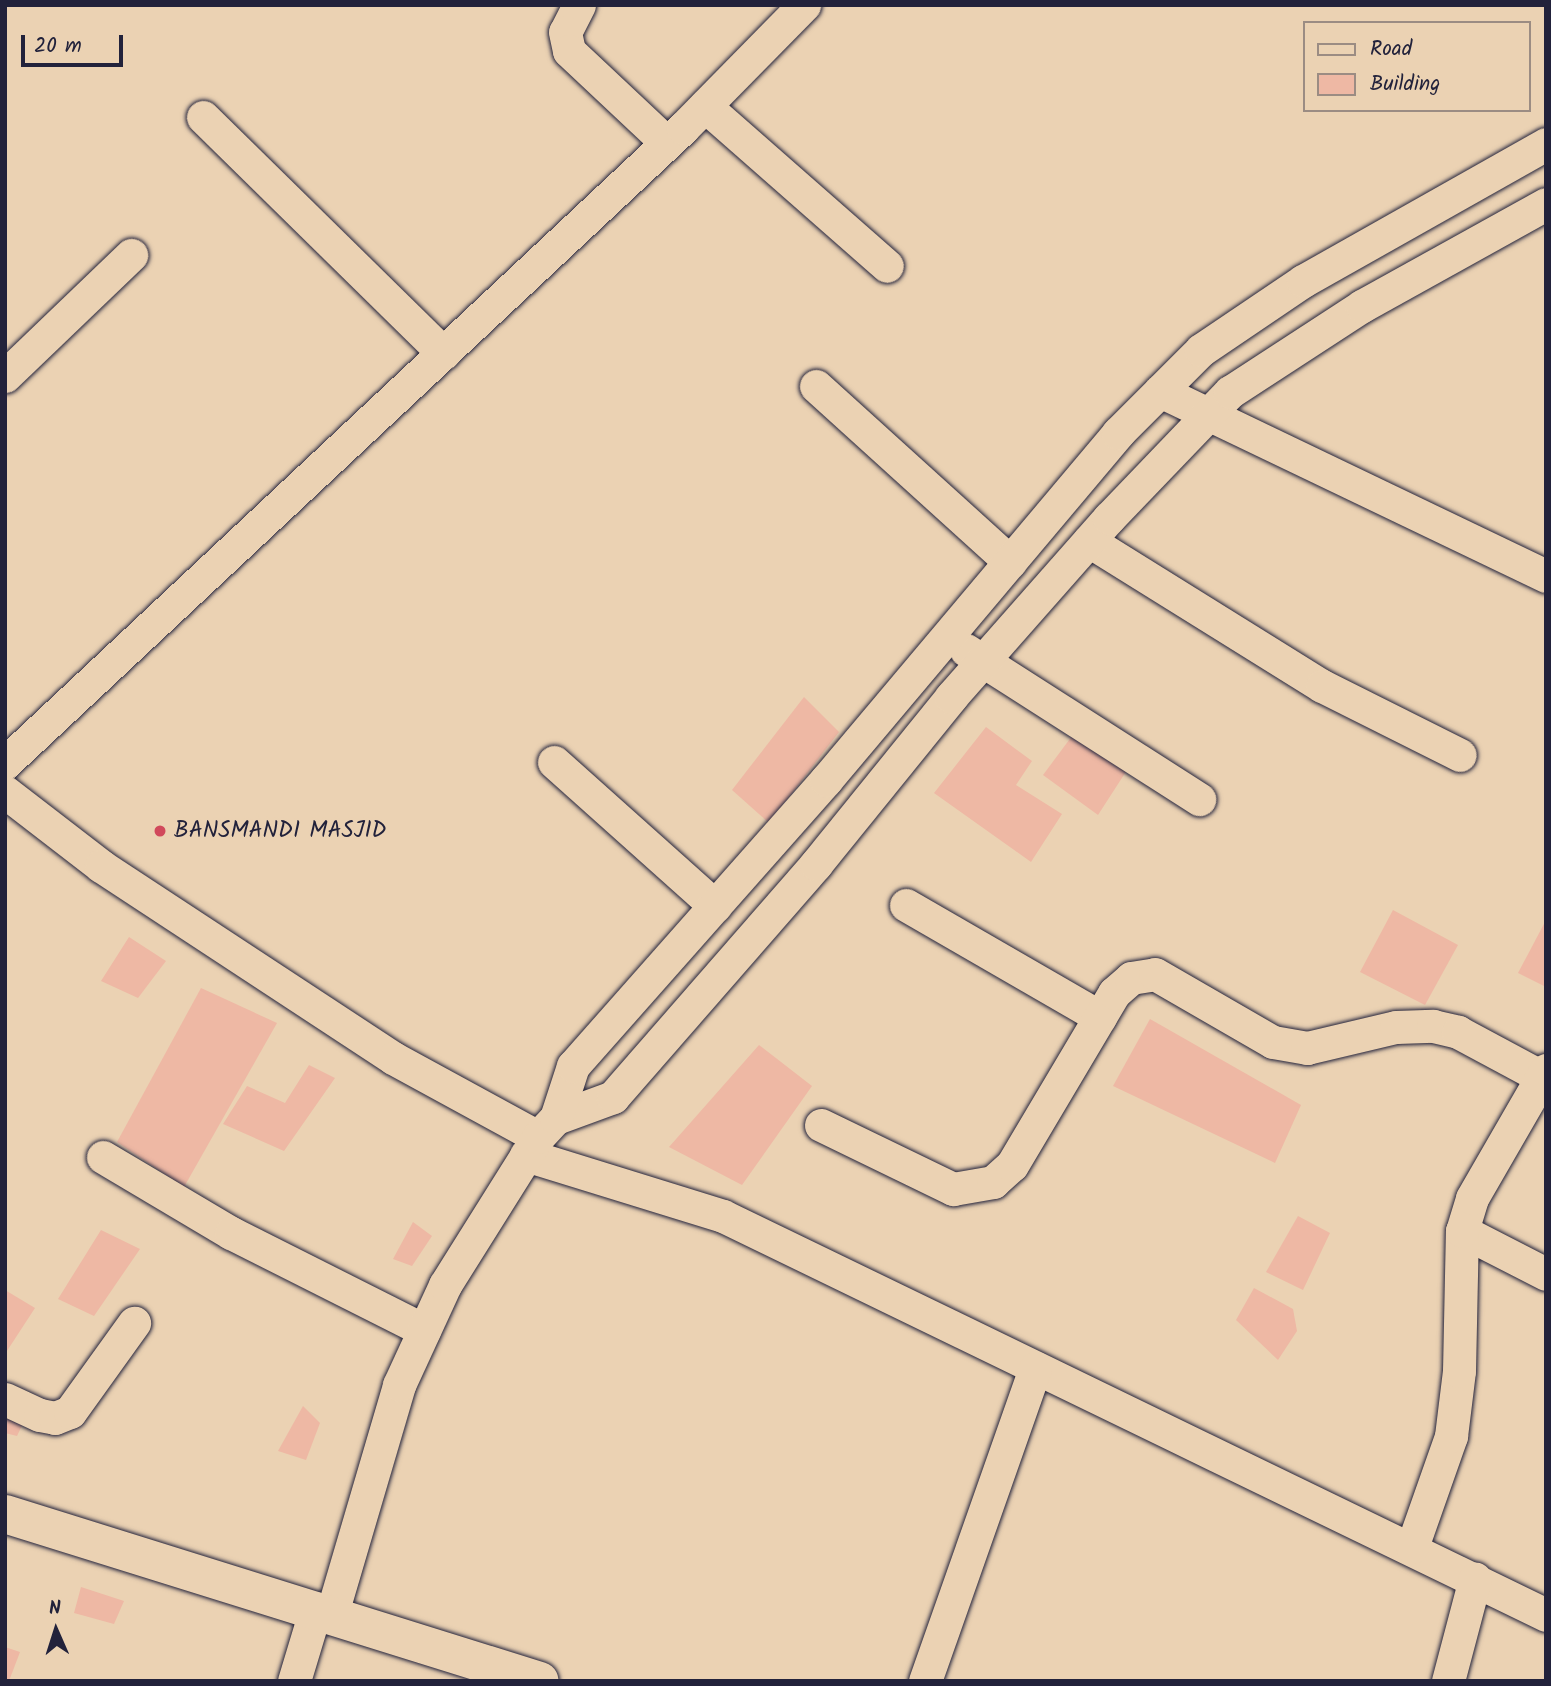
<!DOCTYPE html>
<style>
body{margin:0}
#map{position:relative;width:1551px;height:1686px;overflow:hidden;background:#ebd2b3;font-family:Kalam,sans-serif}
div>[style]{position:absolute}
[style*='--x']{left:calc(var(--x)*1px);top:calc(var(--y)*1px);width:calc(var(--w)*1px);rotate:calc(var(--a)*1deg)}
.building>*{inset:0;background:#eeb8a4}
.roads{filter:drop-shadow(0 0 2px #22223b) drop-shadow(0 0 2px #22223b)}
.minor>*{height:33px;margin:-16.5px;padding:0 16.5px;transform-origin:16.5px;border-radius:16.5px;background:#ebd2b3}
.major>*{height:38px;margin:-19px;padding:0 19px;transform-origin:19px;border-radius:19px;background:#ebd2b3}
.dots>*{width:19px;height:19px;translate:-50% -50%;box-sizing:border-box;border:4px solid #ebd2b3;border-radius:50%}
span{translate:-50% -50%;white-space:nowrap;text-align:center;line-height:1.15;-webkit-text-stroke:6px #ebd2b3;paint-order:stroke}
.poi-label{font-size:23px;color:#22223b}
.left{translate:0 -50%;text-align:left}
.frame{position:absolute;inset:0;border:7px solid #22223b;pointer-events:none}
.legend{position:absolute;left:1303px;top:21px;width:228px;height:91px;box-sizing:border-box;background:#ebd2b3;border:2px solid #9b8c83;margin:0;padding:9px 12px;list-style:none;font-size:21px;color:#22223b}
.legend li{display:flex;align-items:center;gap:14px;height:35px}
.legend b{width:35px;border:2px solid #9b8c83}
.north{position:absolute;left:21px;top:1595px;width:70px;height:70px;-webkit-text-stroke:5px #ebd2b3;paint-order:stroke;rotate:357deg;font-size:19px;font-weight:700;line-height:28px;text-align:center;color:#22223b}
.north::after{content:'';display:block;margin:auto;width:24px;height:32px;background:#22223b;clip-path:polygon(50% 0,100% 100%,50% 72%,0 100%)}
.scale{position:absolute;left:21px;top:35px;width:102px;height:32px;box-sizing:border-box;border:4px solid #22223b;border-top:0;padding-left:9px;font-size:21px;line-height:24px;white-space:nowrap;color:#22223b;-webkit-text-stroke:5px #ebd2b3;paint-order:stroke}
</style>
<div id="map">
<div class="building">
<i style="clip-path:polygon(804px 697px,839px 732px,769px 823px,732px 790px)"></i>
<i style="clip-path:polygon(986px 727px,1032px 761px,1016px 785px,1062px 814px,1031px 862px,934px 793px)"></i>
<i style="clip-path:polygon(1075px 732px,1129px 767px,1098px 815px,1043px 775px)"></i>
<i style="clip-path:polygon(1393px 910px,1458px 945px,1425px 1005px,1360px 972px)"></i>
<i style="clip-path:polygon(1546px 920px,1546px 987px,1518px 973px)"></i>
<i style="clip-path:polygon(129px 937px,166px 961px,138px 998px,101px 981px)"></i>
<i style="clip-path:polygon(201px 988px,277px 1023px,184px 1187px,117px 1142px)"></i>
<i style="clip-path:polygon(1150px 1019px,1301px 1105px,1275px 1163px,1113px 1086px)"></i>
<i style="clip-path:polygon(759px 1045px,812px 1086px,742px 1185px,669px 1147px)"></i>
<i style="clip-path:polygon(309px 1065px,335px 1078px,284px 1151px,223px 1124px,247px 1086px,285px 1103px)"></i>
<i style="clip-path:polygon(1298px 1216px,1330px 1233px,1303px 1290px,1266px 1272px)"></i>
<i style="clip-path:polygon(413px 1222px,432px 1236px,412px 1266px,393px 1259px)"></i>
<i style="clip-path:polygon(101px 1230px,140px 1249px,94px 1316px,58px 1299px)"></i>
<i style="clip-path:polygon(1254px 1288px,1293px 1309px,1297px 1331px,1278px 1360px,1236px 1320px)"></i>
<i style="clip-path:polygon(5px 1290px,35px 1308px,5px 1354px)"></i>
<i style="clip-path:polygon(303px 1406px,320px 1423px,306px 1460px,278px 1451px)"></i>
<i style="clip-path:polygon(5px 1407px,26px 1417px,17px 1436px,5px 1433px)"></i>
<i style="clip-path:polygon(81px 1587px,124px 1601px,114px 1624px,74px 1613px)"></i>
<i style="clip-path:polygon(5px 1647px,20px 1652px,9px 1681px,5px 1681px)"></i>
</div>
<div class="roads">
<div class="minor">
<i style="--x:579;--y:5;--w:30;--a:117"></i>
<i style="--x:565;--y:32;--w:19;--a:78"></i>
<i style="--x:569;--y:51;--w:134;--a:43.2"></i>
<i style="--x:705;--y:106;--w:242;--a:41.3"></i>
<i style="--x:203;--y:117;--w:337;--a:44.5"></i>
<i style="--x:5;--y:376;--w:175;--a:-43.8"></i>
<i style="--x:816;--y:386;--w:262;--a:42.2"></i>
<i style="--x:1160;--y:391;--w:428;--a:25.6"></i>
<i style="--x:1089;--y:541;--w:274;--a:31.9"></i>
<i style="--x:1322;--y:686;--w:154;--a:26.6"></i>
<i style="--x:966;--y:650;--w:277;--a:32.6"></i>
<i style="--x:554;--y:762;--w:216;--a:41.8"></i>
<i style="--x:5;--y:763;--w:929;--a:-43.12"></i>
<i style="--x:683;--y:128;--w:173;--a:-45.5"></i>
<i style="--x:5;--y:792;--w:121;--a:37.6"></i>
<i style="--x:101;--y:866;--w:349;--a:33.3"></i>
<i style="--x:393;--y:1058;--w:165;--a:28.6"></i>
<i style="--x:906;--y:905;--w:224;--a:30"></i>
<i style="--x:556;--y:1118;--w:61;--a:-20.2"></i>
<i style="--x:613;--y:1097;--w:309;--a:-48.9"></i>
<i style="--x:816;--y:864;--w:215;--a:-51"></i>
<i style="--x:951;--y:697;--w:239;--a:-48.6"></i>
<i style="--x:1109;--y:518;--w:175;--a:-46.2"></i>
<i style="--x:1230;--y:392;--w:158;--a:-33.1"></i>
<i style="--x:1362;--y:306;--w:210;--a:-29"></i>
<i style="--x:821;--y:1125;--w:147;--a:25.9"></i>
<i style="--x:953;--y:1189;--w:41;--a:-9.9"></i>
<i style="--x:993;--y:1182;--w:25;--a:-42"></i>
<i style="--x:1012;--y:1165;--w:200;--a:-59.3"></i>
<i style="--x:1114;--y:993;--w:23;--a:-41"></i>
<i style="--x:1131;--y:978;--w:24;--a:-9"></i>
<i style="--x:1155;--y:974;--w:136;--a:30"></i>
<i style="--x:1273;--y:1042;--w:35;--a:10"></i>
<i style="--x:1307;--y:1048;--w:91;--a:-13.3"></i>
<i style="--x:1396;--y:1027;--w:37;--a:-2"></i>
<i style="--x:1433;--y:1026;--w:26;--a:13"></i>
<i style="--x:1458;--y:1032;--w:95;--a:28.2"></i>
<i style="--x:526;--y:1155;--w:206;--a:17.2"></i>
<i style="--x:723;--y:1216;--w:915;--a:25.86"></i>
<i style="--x:103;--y:1157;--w:149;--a:30.7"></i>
<i style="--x:231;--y:1233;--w:216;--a:26.7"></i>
<i style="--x:1462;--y:1231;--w:94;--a:27.1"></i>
<i style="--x:5;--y:1399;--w:38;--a:25"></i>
<i style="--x:40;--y:1415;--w:15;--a:11"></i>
<i style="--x:55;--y:1418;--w:16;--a:-22"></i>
<i style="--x:70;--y:1412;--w:110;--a:-54.3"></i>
<i style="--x:1412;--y:1547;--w:118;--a:-70.6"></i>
<i style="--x:1451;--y:1436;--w:65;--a:-83"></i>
<i style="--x:1459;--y:1371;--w:140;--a:-88.8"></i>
<i style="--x:1462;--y:1231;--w:34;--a:-73"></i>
<i style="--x:1472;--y:1198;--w:148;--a:-60"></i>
<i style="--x:332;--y:1613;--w:238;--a:-73.6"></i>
<i style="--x:399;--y:1385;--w:110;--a:-65.3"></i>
<i style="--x:445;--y:1285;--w:175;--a:-57.9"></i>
<i style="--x:538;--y:1137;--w:26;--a:-47"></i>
<i style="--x:556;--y:1118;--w:55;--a:-71.9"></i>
<i style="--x:573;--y:1066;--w:382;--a:-48.5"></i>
<i style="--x:826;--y:780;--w:454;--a:-49.9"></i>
<i style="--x:1118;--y:433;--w:117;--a:-45"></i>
<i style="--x:1201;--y:350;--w:123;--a:-34.1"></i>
<i style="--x:1303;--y:281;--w:279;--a:-29.4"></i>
<i style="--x:294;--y:1681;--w:76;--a:-73.2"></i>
<i style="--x:925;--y:1681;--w:332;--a:-70.6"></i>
<i style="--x:1448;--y:1681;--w:106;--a:-75.2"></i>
</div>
<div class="major">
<i style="--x:5;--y:1514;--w:560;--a:17.34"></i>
</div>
</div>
<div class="dots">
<i style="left:160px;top:831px;background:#d1495b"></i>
</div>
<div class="poi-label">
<span class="left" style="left:174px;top:831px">BANSMANDI MASJID</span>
</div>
<div class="frame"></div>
<ul class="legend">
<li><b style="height:9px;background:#ebd2b3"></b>Road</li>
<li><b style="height:19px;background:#eeb8a4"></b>Building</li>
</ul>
<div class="north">N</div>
<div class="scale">20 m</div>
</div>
